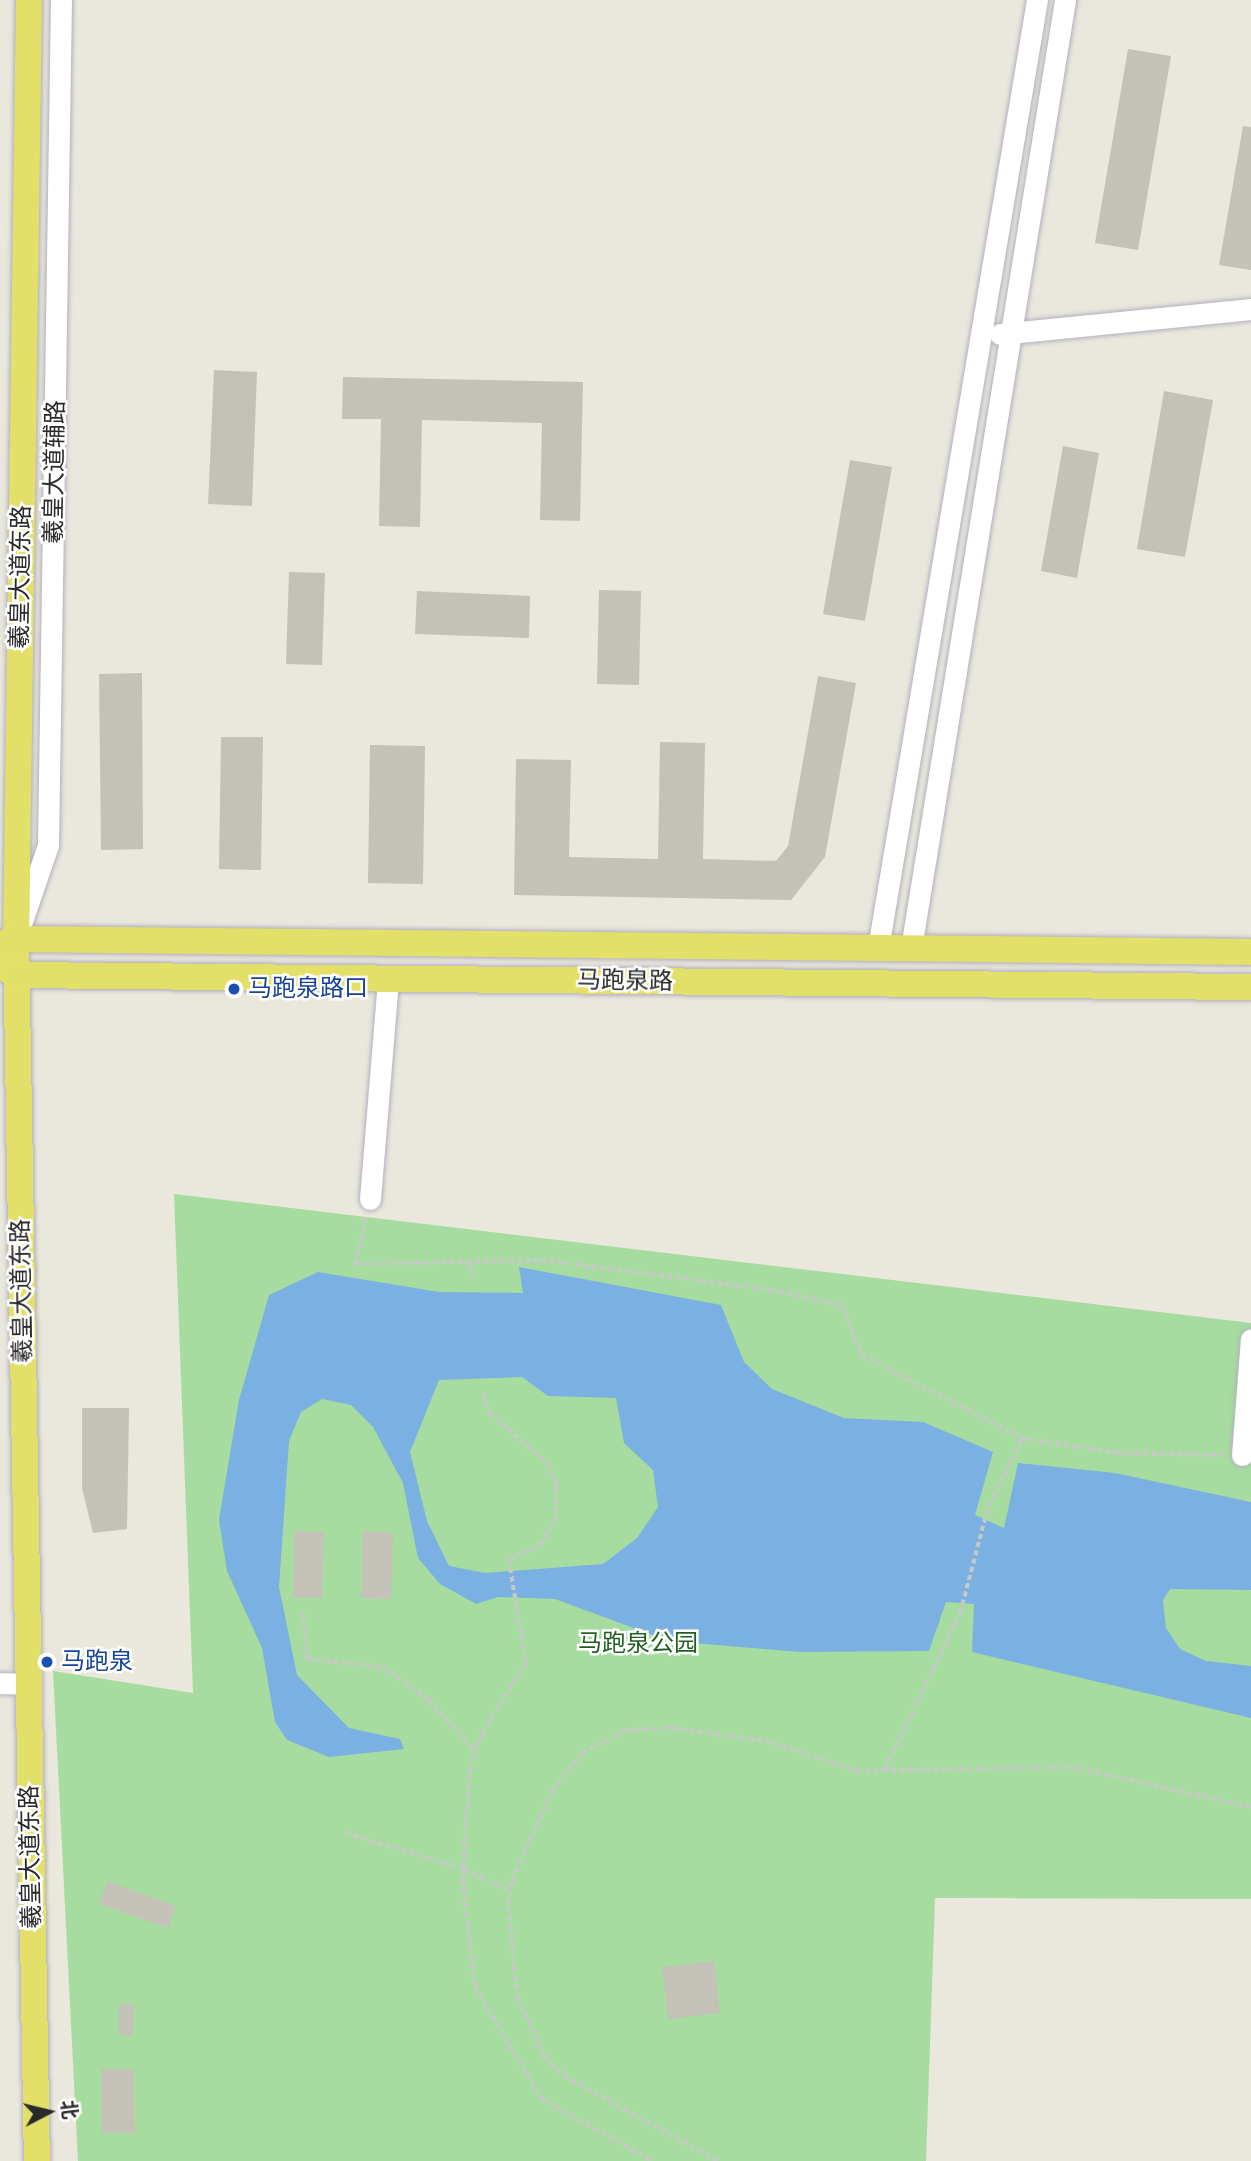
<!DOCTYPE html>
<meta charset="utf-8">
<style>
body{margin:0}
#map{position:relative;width:1251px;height:2161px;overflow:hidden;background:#eae7dd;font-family:"DejaVu Sans","Noto Sans SC",sans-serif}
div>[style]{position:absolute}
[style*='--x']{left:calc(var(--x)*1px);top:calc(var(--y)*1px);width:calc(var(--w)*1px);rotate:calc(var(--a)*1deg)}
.green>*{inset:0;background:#a6dc9f}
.water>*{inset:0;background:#7ab0e2}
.building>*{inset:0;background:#c3c1b8}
.path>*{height:3.5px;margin-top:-1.75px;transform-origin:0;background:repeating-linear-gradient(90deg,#c8c8c8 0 5px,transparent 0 8.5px)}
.roads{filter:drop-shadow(0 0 2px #b1b0bc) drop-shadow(0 0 2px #b1b0bc)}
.minor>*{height:21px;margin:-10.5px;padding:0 10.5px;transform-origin:10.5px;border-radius:10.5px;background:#fff}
.major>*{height:26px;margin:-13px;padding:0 13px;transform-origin:13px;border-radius:13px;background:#e3e06a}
.dots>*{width:19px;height:19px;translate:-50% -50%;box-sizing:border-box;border:4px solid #fff;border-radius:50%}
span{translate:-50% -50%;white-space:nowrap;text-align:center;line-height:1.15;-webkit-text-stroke:5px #fff;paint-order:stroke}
.street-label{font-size:24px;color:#2a2a2a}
.transit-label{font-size:24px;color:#164399}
.left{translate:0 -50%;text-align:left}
.park-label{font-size:24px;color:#215f21}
.north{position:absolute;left:14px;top:2077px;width:70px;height:70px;-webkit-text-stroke:5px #fff;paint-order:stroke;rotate:83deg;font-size:19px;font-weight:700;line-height:28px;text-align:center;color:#2a2a2a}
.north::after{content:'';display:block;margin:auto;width:24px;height:32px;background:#2a2a2a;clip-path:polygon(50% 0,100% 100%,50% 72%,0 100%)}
</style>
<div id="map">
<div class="green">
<i style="clip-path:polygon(174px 1194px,1251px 1323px,1251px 1899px,935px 1898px,926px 2161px,78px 2161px,53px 1671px,193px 1693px)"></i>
</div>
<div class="water">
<i style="clip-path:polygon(evenodd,519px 1267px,721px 1305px,744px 1362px,772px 1389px,844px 1418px,923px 1422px,993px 1452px,975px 1515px,1004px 1528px,1018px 1463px,1115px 1473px,1251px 1502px,1251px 1590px,1170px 1589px,1163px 1600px,1166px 1628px,1180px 1649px,1206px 1661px,1251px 1666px,1251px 1718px,972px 1652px,974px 1604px,946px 1602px,929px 1651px,801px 1652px,669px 1641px,555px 1599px,498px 1597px,476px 1604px,440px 1584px,418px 1558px,403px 1483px,373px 1427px,351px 1405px,322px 1399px,301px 1412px,289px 1441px,279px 1587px,297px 1675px,349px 1728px,400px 1739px,404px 1749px,329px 1757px,287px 1740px,275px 1722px,262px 1648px,227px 1571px,219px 1520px,239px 1400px,269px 1295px,318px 1272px,439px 1292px,523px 1293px,519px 1267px,522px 1377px,548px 1396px,616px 1398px,624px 1443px,653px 1470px,658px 1507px,637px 1538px,603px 1564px,485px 1573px,449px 1566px,427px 1521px,410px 1452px,439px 1380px,522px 1377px)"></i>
</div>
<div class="building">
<i style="clip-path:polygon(1128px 49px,1171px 56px,1138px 250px,1095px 243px)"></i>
<i style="clip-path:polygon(1243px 126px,1251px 127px,1251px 270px,1219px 265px)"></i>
<i style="clip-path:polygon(214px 370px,257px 372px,252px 506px,208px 504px)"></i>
<i style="clip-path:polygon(343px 377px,583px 382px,580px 521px,540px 520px,542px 423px,422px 420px,420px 527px,379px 526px,381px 419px,342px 419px)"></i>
<i style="clip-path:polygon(1164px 391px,1213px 400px,1185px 557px,1137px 549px)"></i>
<i style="clip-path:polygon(1063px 446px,1099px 453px,1077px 578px,1041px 571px)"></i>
<i style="clip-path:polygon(850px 460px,892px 467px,865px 621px,823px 614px)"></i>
<i style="clip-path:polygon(289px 572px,325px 573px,322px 665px,286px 664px)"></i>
<i style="clip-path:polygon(599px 590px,641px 591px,639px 685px,597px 684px)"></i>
<i style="clip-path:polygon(417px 591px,530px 596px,529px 638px,415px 634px)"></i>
<i style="clip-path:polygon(142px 673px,143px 849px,101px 850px,99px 674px)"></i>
<i style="clip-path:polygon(818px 676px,856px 683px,825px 857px,791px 900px,514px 895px,516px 759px,571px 760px,569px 857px,658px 859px,660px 742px,705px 743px,703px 859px,776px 861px,788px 846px)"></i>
<i style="clip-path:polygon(221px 737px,263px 737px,261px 870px,219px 869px)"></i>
<i style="clip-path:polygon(370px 745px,425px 746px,423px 884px,368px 883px)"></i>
<i style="clip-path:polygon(82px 1408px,129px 1408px,127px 1529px,93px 1533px,82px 1488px)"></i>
<i style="clip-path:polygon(295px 1531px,324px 1532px,322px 1598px,293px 1597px)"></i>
<i style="clip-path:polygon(363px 1531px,393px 1533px,391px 1599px,361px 1598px)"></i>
<i style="clip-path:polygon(107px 1881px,176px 1906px,168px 1928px,99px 1904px)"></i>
<i style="clip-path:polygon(714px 1961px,720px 2013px,668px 2019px,662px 1967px)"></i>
<i style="clip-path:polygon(119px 2004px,134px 2004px,133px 2036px,119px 2035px)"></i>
<i style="clip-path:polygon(101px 2069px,134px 2069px,135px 2133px,102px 2133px)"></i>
</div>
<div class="path">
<i style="--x:366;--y:1218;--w:47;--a:102.3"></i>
<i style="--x:356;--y:1264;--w:185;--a:-1.2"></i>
<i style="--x:541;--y:1260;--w:240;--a:7.4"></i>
<i style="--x:779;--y:1291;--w:66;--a:13.2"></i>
<i style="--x:843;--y:1306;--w:53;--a:68.8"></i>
<i style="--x:862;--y:1355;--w:180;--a:27.4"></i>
<i style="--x:470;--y:1263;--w:14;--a:78"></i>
<i style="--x:484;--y:1394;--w:19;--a:74"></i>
<i style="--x:489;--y:1412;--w:77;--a:41.3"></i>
<i style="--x:547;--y:1463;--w:21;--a:65"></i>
<i style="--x:556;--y:1482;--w:37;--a:90"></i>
<i style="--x:556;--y:1519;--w:33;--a:121"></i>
<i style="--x:539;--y:1547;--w:33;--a:157"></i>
<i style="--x:509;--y:1560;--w:105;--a:80.7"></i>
<i style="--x:526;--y:1664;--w:83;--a:122.2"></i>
<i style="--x:482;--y:1734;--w:35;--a:110"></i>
<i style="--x:470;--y:1767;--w:112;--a:93.6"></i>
<i style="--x:463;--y:1879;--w:109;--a:83.7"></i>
<i style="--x:475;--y:1987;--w:131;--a:59.1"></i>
<i style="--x:542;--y:2099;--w:127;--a:29.2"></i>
<i style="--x:303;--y:1612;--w:47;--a:83.9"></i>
<i style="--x:308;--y:1659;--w:75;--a:6.1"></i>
<i style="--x:383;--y:1667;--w:57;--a:35.7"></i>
<i style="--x:429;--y:1700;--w:69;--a:48"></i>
<i style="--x:885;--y:1769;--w:173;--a:-64.3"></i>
<i style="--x:960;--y:1613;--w:102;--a:-75.3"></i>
<i style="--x:986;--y:1514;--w:84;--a:-64.7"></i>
<i style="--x:1022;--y:1438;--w:97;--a:8.9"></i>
<i style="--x:1118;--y:1453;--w:106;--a:1.1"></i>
<i style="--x:345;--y:1833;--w:124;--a:16.8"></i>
<i style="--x:464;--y:1869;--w:52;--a:25.1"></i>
<i style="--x:717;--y:2161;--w:171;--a:-151"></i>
<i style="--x:567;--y:2078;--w:31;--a:-138"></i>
<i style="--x:544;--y:2057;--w:66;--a:-114.2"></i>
<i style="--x:517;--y:1997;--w:93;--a:-95.5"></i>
<i style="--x:508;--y:1904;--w:24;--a:-81"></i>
<i style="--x:512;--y:1880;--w:98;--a:-65.8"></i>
<i style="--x:552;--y:1791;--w:48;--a:-51.7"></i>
<i style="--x:582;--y:1753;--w:50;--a:-27.6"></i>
<i style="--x:626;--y:1730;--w:47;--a:-2.4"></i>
<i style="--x:673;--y:1728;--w:94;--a:8"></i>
<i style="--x:766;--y:1741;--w:96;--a:18.2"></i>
<i style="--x:857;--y:1771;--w:214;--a:-1.1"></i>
<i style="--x:1071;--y:1767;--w:184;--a:12.5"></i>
</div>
<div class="roads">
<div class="minor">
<i style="--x:1000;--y:334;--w:252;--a:-5.7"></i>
<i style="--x:20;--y:927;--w:87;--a:-71.1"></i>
<i style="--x:48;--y:845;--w:845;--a:-89.12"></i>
<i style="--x:878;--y:948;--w:961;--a:-80.48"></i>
<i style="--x:911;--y:948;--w:960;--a:-80.77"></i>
<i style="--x:370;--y:1199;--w:221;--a:-85.3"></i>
<i style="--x:1242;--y:1455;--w:116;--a:-85.6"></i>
<i style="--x:0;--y:1683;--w:28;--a:2"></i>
</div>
<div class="major">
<i style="--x:29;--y:0;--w:939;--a:90.79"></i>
<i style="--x:16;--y:939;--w:1222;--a:89.02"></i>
<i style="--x:1;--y:944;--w:16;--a:-18"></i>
<i style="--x:16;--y:939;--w:1235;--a:0.6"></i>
<i style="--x:2;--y:967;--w:17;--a:28"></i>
<i style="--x:17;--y:975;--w:1234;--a:0.56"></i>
</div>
</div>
<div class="dots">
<i style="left:234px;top:989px;background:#1a4fb4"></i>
<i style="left:47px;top:1662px;background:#1a4fb4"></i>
</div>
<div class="street-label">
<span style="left:55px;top:472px;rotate:-89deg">羲皇大道辅路</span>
<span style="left:21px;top:577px;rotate:-89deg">羲皇大道东路</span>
<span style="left:625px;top:981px;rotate:1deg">马跑泉路</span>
<span style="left:22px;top:1291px;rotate:-91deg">羲皇大道东路</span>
<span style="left:31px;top:1857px;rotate:-91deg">羲皇大道东路</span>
</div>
<div class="transit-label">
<span class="left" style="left:248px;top:989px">马跑泉路口</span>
<span class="left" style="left:61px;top:1662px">马跑泉</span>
</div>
<div class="park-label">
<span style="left:638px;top:1644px">马跑泉公园</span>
</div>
<div class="north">北</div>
</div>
